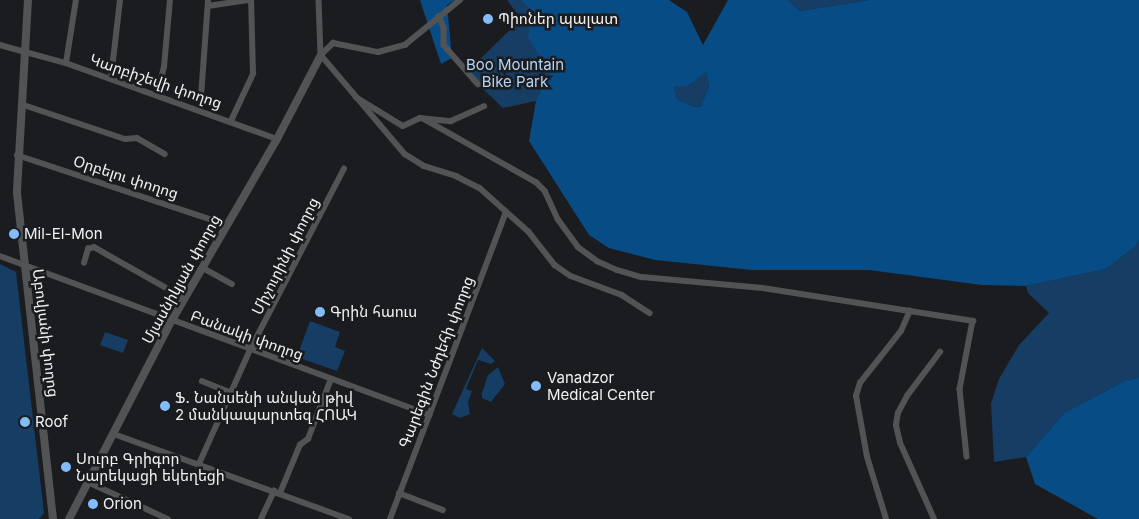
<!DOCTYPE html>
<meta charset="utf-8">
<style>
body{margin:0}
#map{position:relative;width:1139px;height:519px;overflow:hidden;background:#1a1c1f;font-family:Inter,"Noto Sans Armenian",sans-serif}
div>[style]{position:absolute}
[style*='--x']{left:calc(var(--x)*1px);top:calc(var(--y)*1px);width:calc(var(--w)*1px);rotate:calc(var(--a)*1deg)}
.green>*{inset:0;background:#163d64}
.forest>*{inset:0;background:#084c86}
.minor>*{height:5.5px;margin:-2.75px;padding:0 2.75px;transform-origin:2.75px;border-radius:2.75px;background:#525355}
.tertiary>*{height:8px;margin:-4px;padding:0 4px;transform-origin:4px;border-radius:4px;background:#525355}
.dots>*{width:14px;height:14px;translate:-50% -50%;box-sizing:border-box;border:2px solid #1a1c1f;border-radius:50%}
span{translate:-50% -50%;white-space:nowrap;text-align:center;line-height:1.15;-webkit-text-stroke:5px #1a1c1f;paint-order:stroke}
.poi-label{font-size:15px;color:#f0f1f3}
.left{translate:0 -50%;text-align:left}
.park-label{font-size:15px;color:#b5d4f6}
.street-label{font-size:15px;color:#f0f1f3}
</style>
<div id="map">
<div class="green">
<i style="clip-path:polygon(507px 0,619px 0,562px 48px,536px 101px,503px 108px,466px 73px,521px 19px)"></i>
<i style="clip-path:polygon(788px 0,869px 0,800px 11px)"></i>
<i style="clip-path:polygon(706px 71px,709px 86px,701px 106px,695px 107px,677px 99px,674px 86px,688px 86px)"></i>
<i style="clip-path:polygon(1139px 240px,1139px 378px,1126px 380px,1064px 413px,1026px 457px,994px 462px,991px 403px,999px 379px,1019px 345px,1049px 313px,1028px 293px,1026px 286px,1106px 269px,1135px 247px)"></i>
<i style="clip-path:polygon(0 264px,16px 272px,44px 513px,39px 519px,0 519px)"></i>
<i style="clip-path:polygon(310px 321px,340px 332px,335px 347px,345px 351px,337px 371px,297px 357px)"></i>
<i style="clip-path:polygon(105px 332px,128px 340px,123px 353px,100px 345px)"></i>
<i style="clip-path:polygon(482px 348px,495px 361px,491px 364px,478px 360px,466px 389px,472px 391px,468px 402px,470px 414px,460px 418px,452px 414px)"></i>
<i style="clip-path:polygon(498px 367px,505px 384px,491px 402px,482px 398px,482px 393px,488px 375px)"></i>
</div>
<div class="forest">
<i style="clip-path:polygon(420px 0,455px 0,447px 5px,452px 58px,441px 64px)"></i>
<i style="clip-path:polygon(evenodd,521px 0,669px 0,687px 12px,703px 45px,728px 0,788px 0,800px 11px,869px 0,1139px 0,1139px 240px,1135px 247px,1106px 269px,1026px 286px,982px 285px,869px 270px,752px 270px,655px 260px,609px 248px,589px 235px,529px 141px,536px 101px,550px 72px,528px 37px,533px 11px,521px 0,706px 72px,709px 86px,701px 106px,695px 107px,677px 99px,674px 86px,688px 86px,706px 72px)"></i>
<i style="clip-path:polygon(1139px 378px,1139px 519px,1098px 519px,1035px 484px,1026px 457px,1064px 413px,1126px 380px)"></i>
</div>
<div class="minor">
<i style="--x:319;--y:0;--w:55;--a:87.9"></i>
<i style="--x:321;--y:55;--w:130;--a:49.7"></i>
<i style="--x:405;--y:154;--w:22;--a:32"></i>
<i style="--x:424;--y:166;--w:34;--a:17"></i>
<i style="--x:456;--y:176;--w:27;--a:27"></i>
<i style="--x:480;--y:188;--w:66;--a:41.9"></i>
<i style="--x:529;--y:232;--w:42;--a:51.8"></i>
<i style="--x:555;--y:265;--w:19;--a:35"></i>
<i style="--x:571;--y:276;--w:54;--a:20.4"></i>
<i style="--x:622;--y:295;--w:33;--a:33"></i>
<i style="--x:208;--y:6;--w:40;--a:-8.5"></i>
<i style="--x:439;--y:16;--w:13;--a:67"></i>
<i style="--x:444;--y:28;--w:17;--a:90"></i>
<i style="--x:444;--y:45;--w:52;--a:48.9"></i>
<i style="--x:0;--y:45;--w:68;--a:15.3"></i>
<i style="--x:66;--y:63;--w:224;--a:19.8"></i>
<i style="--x:321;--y:55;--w:17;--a:-45"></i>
<i style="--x:333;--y:43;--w:46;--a:11.3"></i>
<i style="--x:378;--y:52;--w:28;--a:-15"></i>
<i style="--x:405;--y:45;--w:71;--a:-39.3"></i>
<i style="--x:66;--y:63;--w:64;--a:-81"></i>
<i style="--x:111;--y:78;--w:79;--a:-83.4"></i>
<i style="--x:157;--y:95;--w:29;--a:-76"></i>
<i style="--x:164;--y:67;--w:67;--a:-84.9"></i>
<i style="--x:356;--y:97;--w:55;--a:31.7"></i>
<i style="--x:403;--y:126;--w:19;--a:-25"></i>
<i style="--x:420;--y:118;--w:31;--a:6"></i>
<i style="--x:451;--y:121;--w:36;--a:-24"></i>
<i style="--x:21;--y:104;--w:110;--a:18.6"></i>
<i style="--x:125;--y:139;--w:12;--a:-5"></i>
<i style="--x:137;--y:138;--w:32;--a:30"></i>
<i style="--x:200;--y:110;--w:110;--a:-85.8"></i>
<i style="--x:424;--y:119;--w:129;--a:29.4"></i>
<i style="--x:536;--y:182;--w:13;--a:45"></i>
<i style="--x:545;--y:191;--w:31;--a:65"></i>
<i style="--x:558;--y:219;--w:34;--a:54"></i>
<i style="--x:578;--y:247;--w:24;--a:36"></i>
<i style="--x:597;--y:261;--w:22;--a:24"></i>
<i style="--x:617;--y:270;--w:26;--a:16"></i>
<i style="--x:642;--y:277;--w:121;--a:5.2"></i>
<i style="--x:763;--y:288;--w:213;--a:8.9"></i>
<i style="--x:973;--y:321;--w:69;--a:100.8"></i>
<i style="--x:960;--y:389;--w:68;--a:84.1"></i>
<i style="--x:231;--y:121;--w:52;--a:-64.9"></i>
<i style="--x:253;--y:74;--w:74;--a:-91.5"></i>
<i style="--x:17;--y:155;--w:221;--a:18.4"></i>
<i style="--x:0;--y:256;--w:458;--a:20.3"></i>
<i style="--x:84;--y:263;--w:15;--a:-74"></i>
<i style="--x:88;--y:249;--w:6;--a:-18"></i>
<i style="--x:94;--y:247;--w:103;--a:29.5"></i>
<i style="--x:203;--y:268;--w:33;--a:29"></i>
<i style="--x:202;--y:381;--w:32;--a:22"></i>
<i style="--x:114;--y:434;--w:250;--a:19.9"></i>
<i style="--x:199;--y:464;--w:125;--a:-65.9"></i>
<i style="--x:250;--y:350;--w:204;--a:-62.6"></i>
<i style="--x:88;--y:482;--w:88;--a:24.8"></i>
<i style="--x:280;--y:493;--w:52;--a:-67.4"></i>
<i style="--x:300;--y:445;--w:10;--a:-37"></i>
<i style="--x:308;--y:439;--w:64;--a:-69"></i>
<i style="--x:399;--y:493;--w:47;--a:21.1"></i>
<i style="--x:261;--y:519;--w:31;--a:-65"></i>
<i style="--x:390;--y:519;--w:326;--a:-69.3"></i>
<i style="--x:886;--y:519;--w:65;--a:-107"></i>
<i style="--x:867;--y:457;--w:62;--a:-100.2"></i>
<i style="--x:856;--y:396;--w:14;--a:-73"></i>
<i style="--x:860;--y:383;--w:66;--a:-51.7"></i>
<i style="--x:901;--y:331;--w:22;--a:-66"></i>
<i style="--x:934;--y:519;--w:83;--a:-114.1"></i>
<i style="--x:900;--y:443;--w:18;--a:-103"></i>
<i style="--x:896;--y:425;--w:12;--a:-81"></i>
<i style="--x:898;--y:413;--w:19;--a:-62"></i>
<i style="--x:907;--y:396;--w:55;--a:-53.1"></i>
</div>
<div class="tertiary">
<i style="--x:28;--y:0;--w:193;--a:93.3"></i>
<i style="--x:17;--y:193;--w:328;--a:83.7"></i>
<i style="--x:69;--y:519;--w:216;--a:-62.7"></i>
<i style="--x:168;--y:327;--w:217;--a:-59.9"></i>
<i style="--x:277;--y:139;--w:95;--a:-62.4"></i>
</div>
<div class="dots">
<i style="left:488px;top:19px;background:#82bcfa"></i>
<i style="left:14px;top:234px;background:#82bcfa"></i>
<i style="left:320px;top:312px;background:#82bcfa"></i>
<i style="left:536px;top:386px;background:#82bcfa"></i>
<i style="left:165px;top:406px;background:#82bcfa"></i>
<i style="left:25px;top:422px;background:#82bcfa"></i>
<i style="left:66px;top:467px;background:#82bcfa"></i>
<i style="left:93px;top:504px;background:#82bcfa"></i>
</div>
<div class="poi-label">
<span class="left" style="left:498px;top:19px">Պիոներ պալատ</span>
<span class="left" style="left:24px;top:234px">Mil-El-Mon</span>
<span class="left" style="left:330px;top:312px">Գրին հաուս</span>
<span class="left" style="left:547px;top:386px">Vanadzor<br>Medical Center</span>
<span class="left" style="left:175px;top:406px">Ֆ. Նանսենի անվան թիվ<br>2 մանկապարտեզ ՀՈԱԿ</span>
<span class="left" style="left:35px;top:422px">Roof</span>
<span class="left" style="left:76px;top:467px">Սուրբ Գրիգոր<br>Նարեկացի եկեղեցի</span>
<span class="left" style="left:103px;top:504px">Orion</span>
</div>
<div class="park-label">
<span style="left:515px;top:73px">Boo Mountain<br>Bike Park</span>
</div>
<div class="street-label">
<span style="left:156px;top:81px;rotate:19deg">Կարբիշեվի փողոց</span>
<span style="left:126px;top:177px;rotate:18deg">Օրբելու փողոց</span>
<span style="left:285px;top:256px;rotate:-63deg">Միչուրինի փողոց</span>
<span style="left:181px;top:279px;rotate:-61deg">Մյասնիկյան փողոց</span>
<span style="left:46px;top:333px;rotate:83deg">Աբովյանի փողոց</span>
<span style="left:247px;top:335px;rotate:20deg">Բանակի փողոց</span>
<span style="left:436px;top:362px;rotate:-69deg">Գարեգին Նժդեհի փողոց</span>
</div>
</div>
